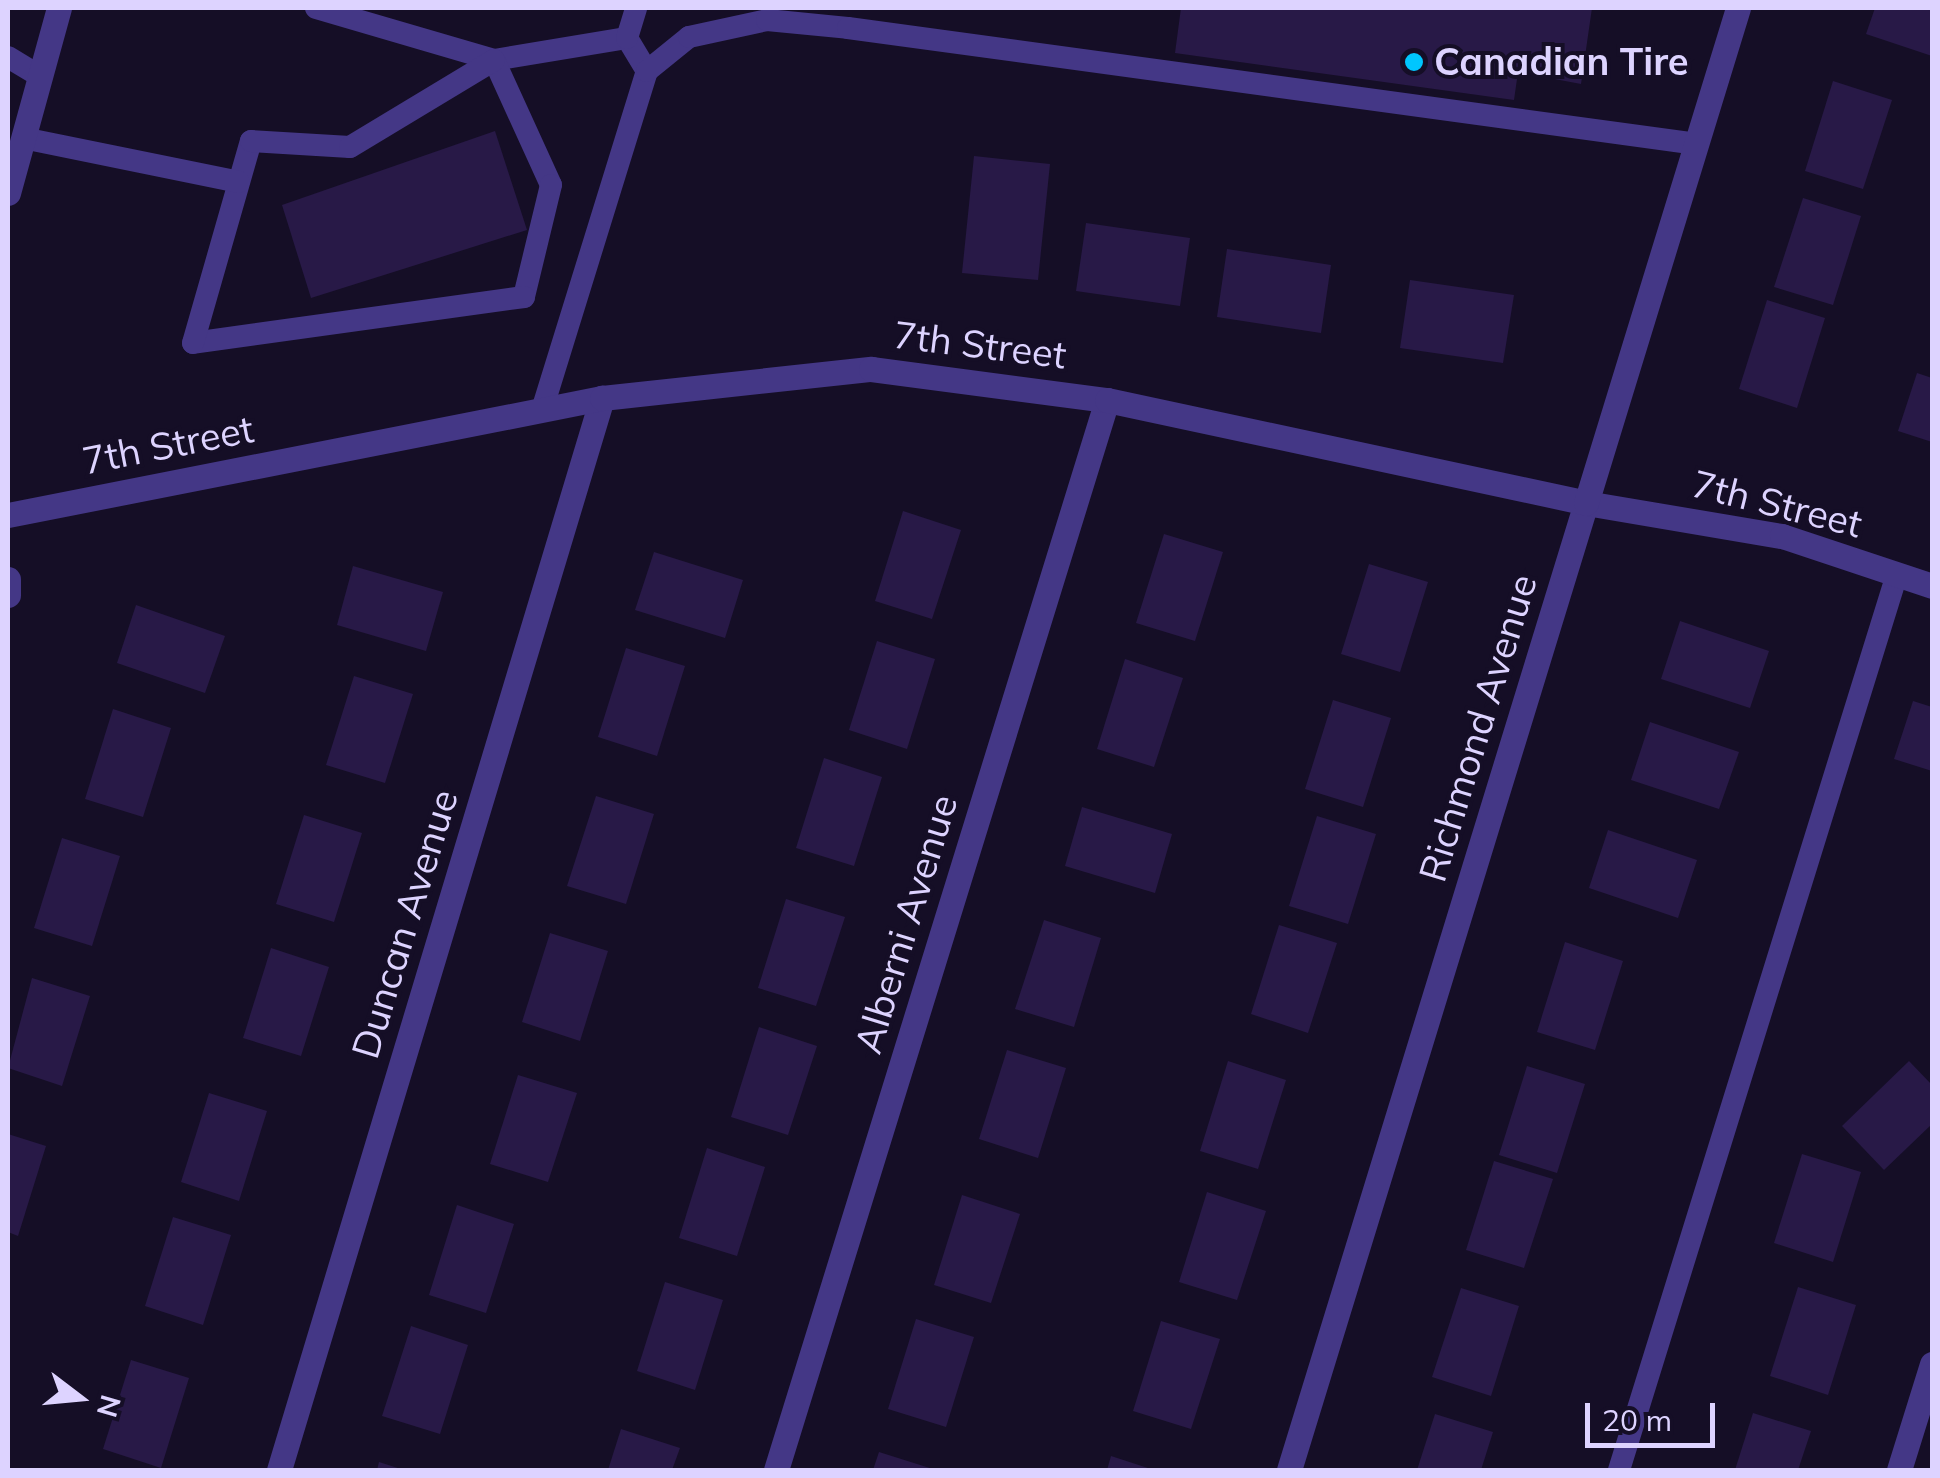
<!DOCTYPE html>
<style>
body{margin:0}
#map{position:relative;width:1940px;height:1478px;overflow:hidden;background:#150e26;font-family:Mulish,sans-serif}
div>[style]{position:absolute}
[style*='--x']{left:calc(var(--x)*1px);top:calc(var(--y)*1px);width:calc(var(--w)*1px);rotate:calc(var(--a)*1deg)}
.building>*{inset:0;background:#281947}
.service>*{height:22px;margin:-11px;padding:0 11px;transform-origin:11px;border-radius:11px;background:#443786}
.minor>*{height:25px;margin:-12.5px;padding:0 12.5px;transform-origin:12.5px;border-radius:12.5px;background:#443786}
.tertiary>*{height:25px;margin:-12.5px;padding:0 12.5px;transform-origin:12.5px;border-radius:12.5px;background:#443786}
.dots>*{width:28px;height:28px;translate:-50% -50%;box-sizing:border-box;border:5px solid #150e26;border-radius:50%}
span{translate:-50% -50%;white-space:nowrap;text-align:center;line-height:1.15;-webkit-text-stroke:8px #150e26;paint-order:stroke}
.poi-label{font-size:38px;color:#ddd3ff;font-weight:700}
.left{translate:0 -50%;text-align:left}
.street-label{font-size:38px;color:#ddd3ff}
.frame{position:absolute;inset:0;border:10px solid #ddd3ff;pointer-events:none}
.north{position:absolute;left:30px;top:1348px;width:100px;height:100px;-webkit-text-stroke:8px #150e26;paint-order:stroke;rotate:106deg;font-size:28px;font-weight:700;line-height:40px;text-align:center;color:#ddd3ff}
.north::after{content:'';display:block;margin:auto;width:35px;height:45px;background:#ddd3ff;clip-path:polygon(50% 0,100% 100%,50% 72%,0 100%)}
.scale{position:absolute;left:1585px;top:1403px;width:130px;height:45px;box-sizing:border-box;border:5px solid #ddd3ff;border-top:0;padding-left:12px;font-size:30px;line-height:35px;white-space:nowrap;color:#ddd3ff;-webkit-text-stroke:8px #150e26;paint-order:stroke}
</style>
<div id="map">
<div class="building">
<i style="clip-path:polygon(1181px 8px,1592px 8px,1581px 84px,1518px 72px,1514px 100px,1175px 53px)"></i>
<i style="clip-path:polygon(1875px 8px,1932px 8px,1932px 56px,1866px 34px)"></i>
<i style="clip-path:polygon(1833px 81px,1892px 100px,1863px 189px,1805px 171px)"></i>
<i style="clip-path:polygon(495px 131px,527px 230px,311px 298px,282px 205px)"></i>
<i style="clip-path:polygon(974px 156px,1050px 164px,1038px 280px,962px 273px)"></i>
<i style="clip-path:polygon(1803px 198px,1861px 216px,1833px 305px,1774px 287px)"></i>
<i style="clip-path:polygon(1086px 223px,1190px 238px,1180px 306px,1076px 291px)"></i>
<i style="clip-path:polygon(1227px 249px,1331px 265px,1321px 333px,1217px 317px)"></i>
<i style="clip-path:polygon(1410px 280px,1514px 295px,1503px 363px,1400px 348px)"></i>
<i style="clip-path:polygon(1767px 300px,1825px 318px,1797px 408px,1739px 389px)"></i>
<i style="clip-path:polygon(1917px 373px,1932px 378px,1932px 442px,1898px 431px)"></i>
<i style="clip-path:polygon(903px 511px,961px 530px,932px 619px,875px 601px)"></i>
<i style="clip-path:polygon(1164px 534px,1223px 552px,1195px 641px,1136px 623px)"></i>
<i style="clip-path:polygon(654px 552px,743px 580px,725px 638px,635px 610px)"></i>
<i style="clip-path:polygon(1369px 564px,1428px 582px,1400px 672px,1341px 654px)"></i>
<i style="clip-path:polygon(353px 566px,443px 592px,426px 651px,337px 625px)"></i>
<i style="clip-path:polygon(136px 605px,225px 636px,205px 693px,117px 663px)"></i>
<i style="clip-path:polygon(1680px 621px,1769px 651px,1750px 708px,1661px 679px)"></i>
<i style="clip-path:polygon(877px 641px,935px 659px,907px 749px,849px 730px)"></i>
<i style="clip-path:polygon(626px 648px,685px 666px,657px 756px,598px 737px)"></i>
<i style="clip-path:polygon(1125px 659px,1183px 678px,1154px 767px,1097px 749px)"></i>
<i style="clip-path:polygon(354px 676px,413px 694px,385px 783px,326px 765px)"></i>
<i style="clip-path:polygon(1333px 700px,1391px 718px,1363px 807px,1305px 789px)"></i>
<i style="clip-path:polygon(1913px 701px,1932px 707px,1932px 771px,1894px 759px)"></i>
<i style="clip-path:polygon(113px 709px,171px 728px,143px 817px,85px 799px)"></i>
<i style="clip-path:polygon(1650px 722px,1739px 752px,1719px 809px,1631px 780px)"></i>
<i style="clip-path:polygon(824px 758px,882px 777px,854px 866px,796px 848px)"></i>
<i style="clip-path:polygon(596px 796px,654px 814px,626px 904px,567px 886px)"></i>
<i style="clip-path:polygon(1082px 807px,1172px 834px,1155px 893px,1065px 866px)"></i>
<i style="clip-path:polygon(304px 815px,362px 833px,334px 922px,276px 904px)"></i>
<i style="clip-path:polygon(1317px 816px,1376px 834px,1348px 924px,1289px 906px)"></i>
<i style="clip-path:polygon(1608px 830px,1697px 860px,1678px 918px,1589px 888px)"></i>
<i style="clip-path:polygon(62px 838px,120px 856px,92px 946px,34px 928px)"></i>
<i style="clip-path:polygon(786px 899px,845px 917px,816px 1006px,758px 988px)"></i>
<i style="clip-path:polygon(1044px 920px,1101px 938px,1074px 1027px,1015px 1009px)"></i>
<i style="clip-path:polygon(1279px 925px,1337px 943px,1308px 1033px,1251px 1014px)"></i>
<i style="clip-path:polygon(550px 933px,608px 951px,580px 1041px,522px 1022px)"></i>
<i style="clip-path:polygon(1565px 942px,1623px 961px,1595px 1050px,1537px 1032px)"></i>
<i style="clip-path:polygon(271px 948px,329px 967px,301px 1056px,243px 1038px)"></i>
<i style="clip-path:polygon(32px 978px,90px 996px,62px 1086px,8px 1068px)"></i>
<i style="clip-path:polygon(759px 1027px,817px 1046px,788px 1135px,731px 1117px)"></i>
<i style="clip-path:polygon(1007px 1050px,1066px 1068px,1038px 1158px,979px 1139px)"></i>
<i style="clip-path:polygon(1228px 1061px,1286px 1080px,1258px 1169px,1200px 1151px)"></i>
<i style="clip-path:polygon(1909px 1061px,1932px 1085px,1932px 1124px,1884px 1170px,1842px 1126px)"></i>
<i style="clip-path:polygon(1527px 1066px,1585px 1084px,1557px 1173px,1499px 1155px)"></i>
<i style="clip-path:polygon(518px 1075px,577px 1093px,548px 1182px,490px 1164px)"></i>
<i style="clip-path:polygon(209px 1093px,267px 1111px,239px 1201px,181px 1182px)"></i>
<i style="clip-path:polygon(8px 1134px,46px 1146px,18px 1236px,8px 1232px)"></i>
<i style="clip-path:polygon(707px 1148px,765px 1167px,737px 1256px,679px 1238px)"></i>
<i style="clip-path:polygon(1802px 1154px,1861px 1172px,1833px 1262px,1774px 1243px)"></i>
<i style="clip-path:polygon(1494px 1161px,1553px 1179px,1524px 1268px,1466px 1250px)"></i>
<i style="clip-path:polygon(1207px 1192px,1266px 1211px,1237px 1300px,1179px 1282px)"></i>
<i style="clip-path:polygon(962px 1195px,1020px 1214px,991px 1303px,934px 1285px)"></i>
<i style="clip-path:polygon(457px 1205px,514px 1224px,486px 1313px,429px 1295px)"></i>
<i style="clip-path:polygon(173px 1217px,231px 1235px,203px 1325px,145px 1306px)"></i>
<i style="clip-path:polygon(665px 1282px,723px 1300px,695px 1390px,637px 1371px)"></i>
<i style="clip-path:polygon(1798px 1287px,1856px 1305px,1828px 1395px,1770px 1376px)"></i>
<i style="clip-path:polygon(1461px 1288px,1519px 1306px,1491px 1396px,1432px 1377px)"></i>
<i style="clip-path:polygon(916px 1319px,974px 1337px,946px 1427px,888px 1409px)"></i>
<i style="clip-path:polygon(1161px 1321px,1220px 1339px,1191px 1429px,1133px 1411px)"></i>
<i style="clip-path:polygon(411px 1326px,468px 1345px,440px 1434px,382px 1416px)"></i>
<i style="clip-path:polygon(131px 1360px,189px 1378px,161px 1468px,103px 1449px)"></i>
<i style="clip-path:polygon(1753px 1413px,1811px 1431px,1798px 1470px,1735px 1470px)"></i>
<i style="clip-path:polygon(1435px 1414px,1493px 1432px,1481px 1470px,1417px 1470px)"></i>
<i style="clip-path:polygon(621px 1429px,680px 1448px,672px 1470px,608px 1470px)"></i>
<i style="clip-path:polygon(879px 1452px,936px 1470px,873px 1470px)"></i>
<i style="clip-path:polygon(1111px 1456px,1154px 1470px,1107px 1470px)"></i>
<i style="clip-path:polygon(379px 1462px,404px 1470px,377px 1470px)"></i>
</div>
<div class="service">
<i style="--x:316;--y:8;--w:185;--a:16.3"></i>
<i style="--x:494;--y:60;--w:135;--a:-9.4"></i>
<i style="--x:627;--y:38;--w:39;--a:59"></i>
<i style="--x:627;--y:38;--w:31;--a:-73"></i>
<i style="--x:8;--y:57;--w:37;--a:31"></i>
<i style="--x:494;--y:60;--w:137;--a:65.5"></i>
<i style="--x:551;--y:185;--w:115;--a:103.6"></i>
<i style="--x:524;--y:297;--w:334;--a:172.1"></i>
<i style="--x:193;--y:343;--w:210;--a:-74"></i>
<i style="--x:251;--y:141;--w:99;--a:3.5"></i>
<i style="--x:350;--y:147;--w:168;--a:-31.1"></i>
<i style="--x:23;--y:138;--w:220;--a:11.5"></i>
<i style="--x:542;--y:410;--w:355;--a:-72.8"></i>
<i style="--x:647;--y:71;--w:54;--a:-39"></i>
<i style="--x:689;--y:37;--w:80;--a:-12.3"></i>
<i style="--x:767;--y:20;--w:81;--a:5.6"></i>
<i style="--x:848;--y:28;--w:857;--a:7.78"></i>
<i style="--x:1619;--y:1470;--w:938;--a:-72.76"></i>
</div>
<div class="minor">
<i style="--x:8;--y:193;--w:192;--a:-74.6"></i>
<i style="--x:8;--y:579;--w:16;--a:90"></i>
<i style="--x:279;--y:1470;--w:1120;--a:-73.23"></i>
<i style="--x:776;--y:1470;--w:1120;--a:-72.81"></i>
<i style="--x:1289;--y:1470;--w:1012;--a:-72.93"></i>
<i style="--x:1586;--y:503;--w:199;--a:9.6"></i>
<i style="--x:1782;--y:536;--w:158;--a:18.4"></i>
<i style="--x:1899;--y:1470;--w:111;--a:-72.7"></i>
</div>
<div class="tertiary">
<i style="--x:8;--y:515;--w:605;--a:-11.14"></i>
<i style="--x:602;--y:398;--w:271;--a:-6.2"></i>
<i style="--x:871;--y:369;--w:238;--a:7.5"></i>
<i style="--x:1107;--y:400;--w:490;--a:12.1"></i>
<i style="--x:1586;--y:503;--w:518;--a:-72.93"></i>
</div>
<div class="dots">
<i style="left:1414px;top:62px;background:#00c6fe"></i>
</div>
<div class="poi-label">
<span class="left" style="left:1434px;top:62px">Canadian Tire</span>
</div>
<div class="street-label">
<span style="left:980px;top:345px;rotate:7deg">7th Street</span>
<span style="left:168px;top:445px;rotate:-11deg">7th Street</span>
<span style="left:1777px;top:504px;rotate:14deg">7th Street</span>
<span style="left:1478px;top:728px;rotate:-73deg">Richmond Avenue</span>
<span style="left:405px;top:924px;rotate:-73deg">Duncan Avenue</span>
<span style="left:906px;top:924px;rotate:-73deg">Alberni Avenue</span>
</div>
<div class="frame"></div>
<div class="north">N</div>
<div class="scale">20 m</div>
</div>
